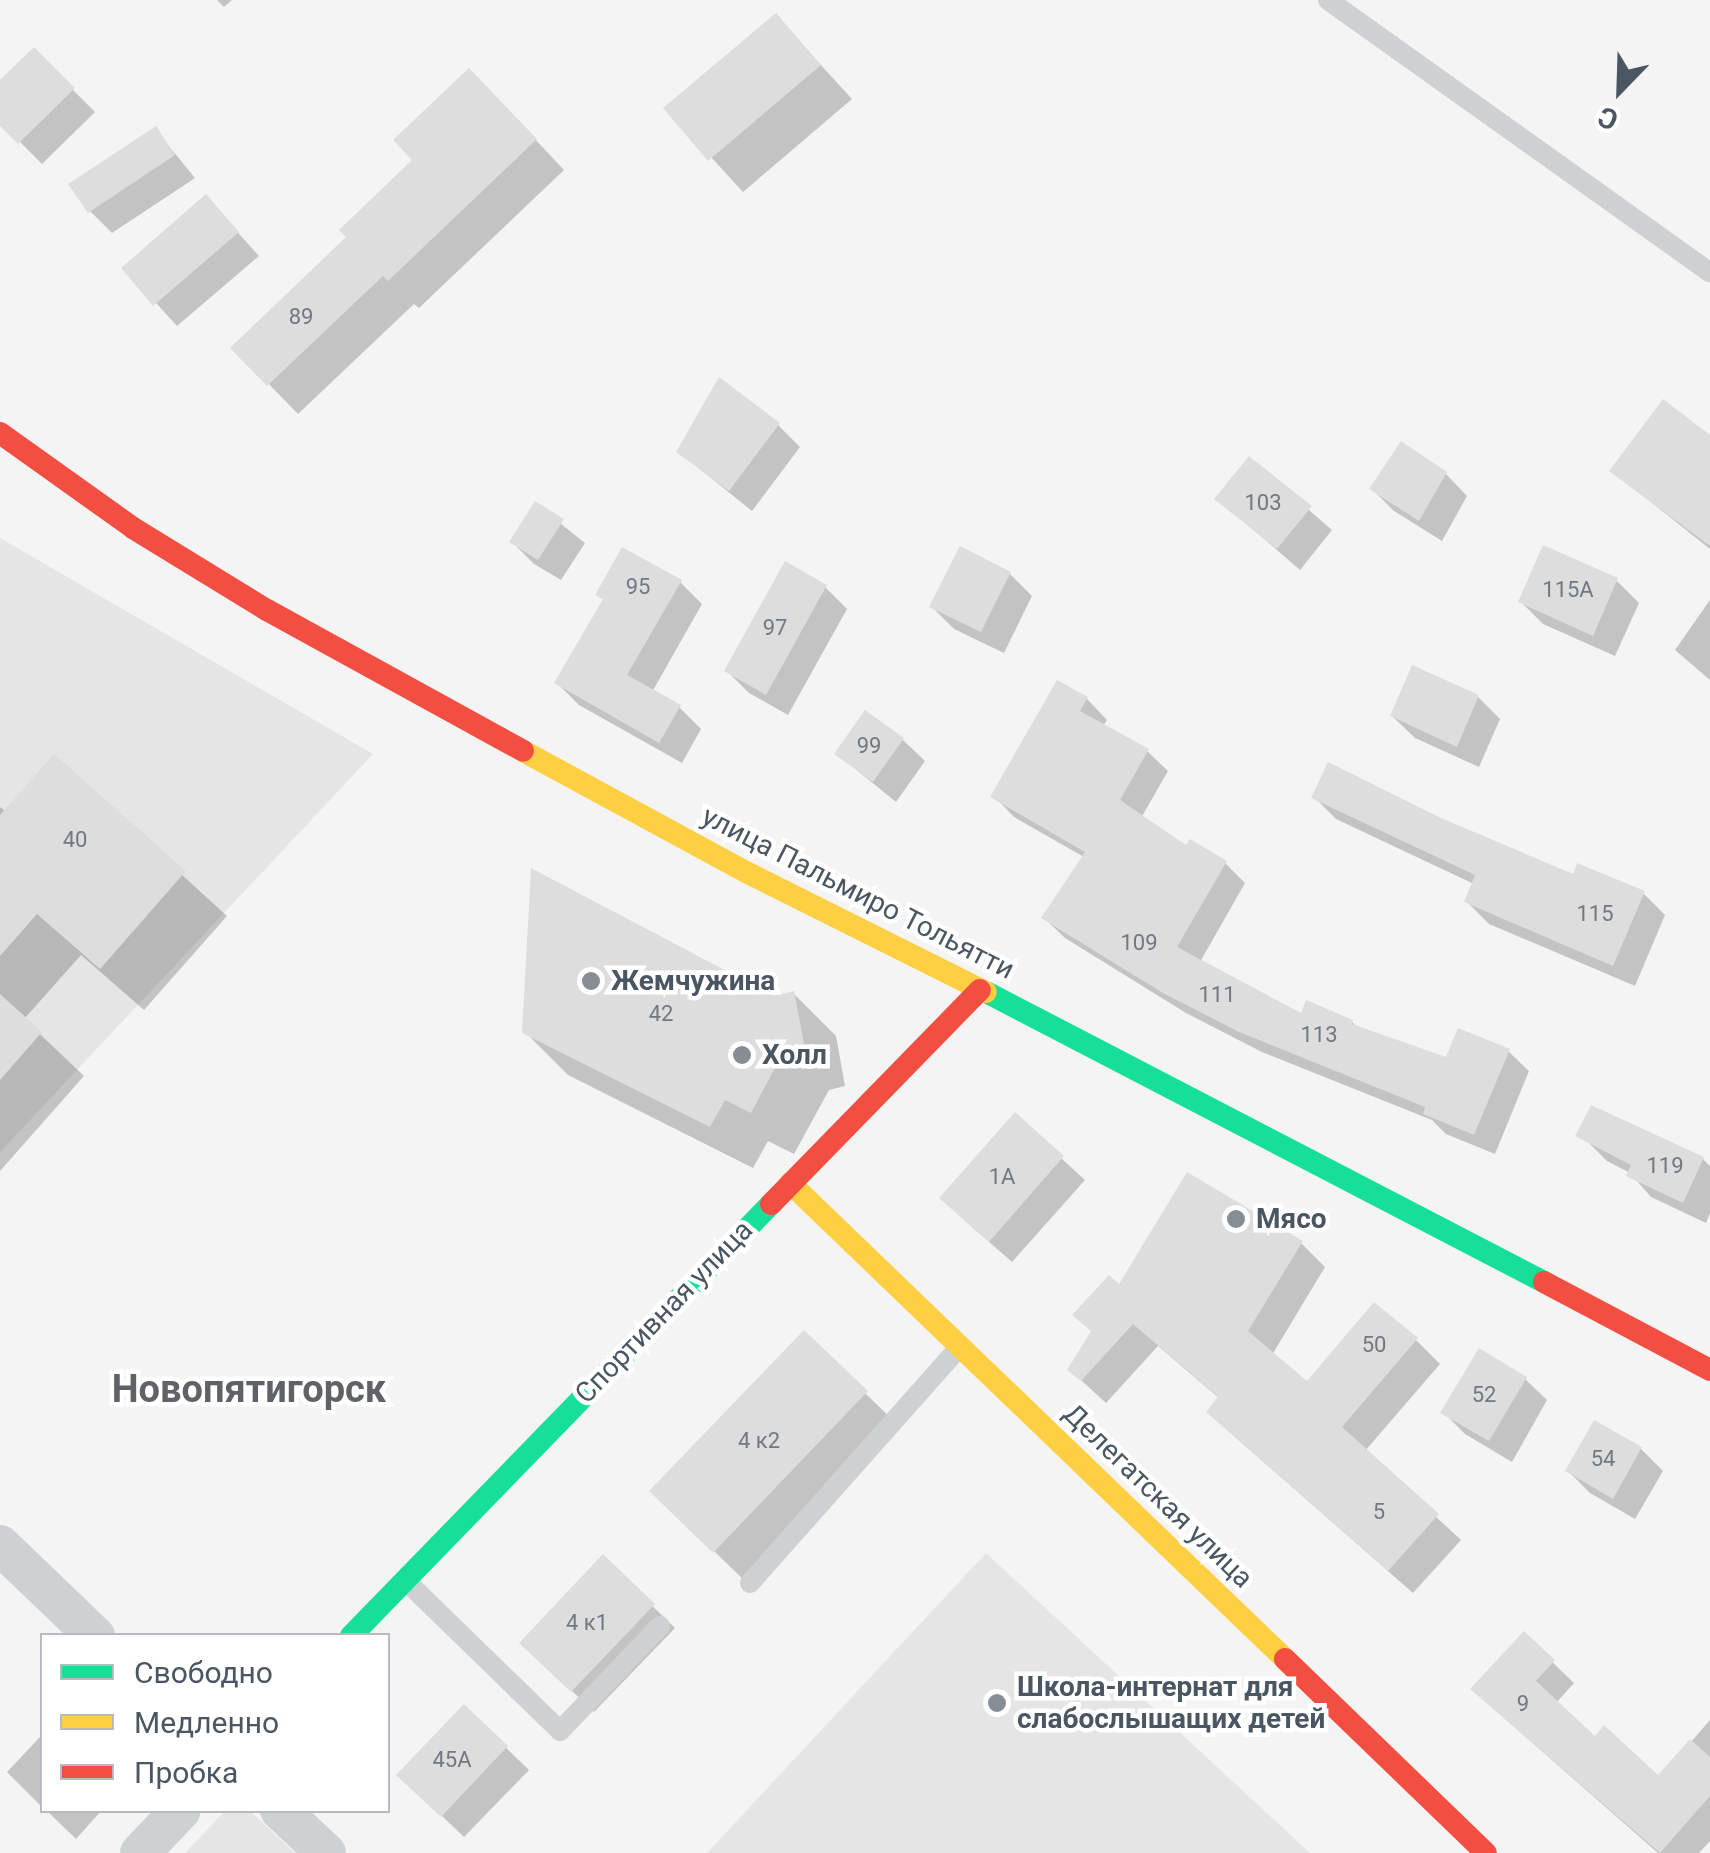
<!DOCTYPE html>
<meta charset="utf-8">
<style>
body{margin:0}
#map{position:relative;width:1710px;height:1853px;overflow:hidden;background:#f4f4f4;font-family:Roboto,sans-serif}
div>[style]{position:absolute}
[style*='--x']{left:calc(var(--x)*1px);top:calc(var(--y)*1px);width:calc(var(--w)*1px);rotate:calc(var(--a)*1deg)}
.education>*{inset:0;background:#e6e5e6}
.shadow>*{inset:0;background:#0003}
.building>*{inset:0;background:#ddddde}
.lane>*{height:20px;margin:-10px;padding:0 10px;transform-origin:10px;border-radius:10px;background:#ced0d2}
.street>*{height:40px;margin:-20px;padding:0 20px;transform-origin:20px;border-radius:20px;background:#ced0d2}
.fast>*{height:22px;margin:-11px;padding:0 11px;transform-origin:11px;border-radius:11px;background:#16e098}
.slow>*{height:22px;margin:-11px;padding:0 11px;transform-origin:11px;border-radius:11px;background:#ffcf43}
.jam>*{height:22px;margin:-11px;padding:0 11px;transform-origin:11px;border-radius:11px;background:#f24e42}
.dots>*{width:28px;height:28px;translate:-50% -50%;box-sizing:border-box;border:5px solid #fff;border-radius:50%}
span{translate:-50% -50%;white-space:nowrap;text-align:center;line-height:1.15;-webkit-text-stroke:9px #fff;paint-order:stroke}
.number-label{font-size:22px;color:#707881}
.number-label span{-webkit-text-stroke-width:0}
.street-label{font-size:28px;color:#4a5661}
.poi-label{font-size:28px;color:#4a5661;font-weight:700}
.left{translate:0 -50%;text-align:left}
.district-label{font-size:38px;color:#5f6368;font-weight:700}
.legend{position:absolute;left:40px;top:1633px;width:350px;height:180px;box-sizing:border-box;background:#fff;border:2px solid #b7bbc0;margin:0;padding:12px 18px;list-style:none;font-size:30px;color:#4a5661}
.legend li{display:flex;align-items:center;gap:20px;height:50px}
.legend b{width:50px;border:2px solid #b7bbc0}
.north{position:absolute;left:1570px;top:40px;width:100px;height:100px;-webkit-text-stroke:8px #fff;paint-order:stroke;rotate:203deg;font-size:28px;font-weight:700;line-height:40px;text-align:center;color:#4a5661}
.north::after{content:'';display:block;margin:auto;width:35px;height:45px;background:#4a5661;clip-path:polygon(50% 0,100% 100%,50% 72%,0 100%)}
</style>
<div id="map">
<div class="education">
<i style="clip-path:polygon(0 538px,373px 754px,0 1152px)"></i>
<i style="clip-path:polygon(986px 1553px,1310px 1853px,707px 1853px)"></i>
<i style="clip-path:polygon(225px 1811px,250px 1811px,295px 1853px,185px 1853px)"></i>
</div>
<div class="shadow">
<i style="clip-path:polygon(217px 0,232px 0,224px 7px)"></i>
<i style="clip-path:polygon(776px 16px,852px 99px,743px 192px,667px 109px)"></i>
<i style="clip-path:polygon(34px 51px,95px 112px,42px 164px,0 122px,0 84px)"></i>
<i style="clip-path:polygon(499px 101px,564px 170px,419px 308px,414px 304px,298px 414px,234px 348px)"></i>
<i style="clip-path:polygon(155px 129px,195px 178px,112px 233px,90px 211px)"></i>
<i style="clip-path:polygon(206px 197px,259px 256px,177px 326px,124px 268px)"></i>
<i style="clip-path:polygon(778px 425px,800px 447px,752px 511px,679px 452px)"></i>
<i style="clip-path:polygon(1710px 438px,1710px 549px,1612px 471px)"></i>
<i style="clip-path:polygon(1250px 459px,1332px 530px,1300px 570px,1218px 499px)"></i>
<i style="clip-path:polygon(1445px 473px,1467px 496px,1442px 541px,1394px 511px,1372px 489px)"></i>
<i style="clip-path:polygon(536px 504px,585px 543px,561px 580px,534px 564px,512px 542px)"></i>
<i style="clip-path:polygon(961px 550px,1010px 574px,1032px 596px,1004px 653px,954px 629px,932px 607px)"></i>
<i style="clip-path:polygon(1617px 581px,1639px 603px,1615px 656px,1543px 624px,1521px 602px)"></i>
<i style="clip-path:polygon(680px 582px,702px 604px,652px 692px,679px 707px,701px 729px,682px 763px,579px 705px,557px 683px,605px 601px,598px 594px)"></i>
<i style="clip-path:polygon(825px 587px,847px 609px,788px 715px,749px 693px,727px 671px)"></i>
<i style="clip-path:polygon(1710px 600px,1710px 680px,1675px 650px)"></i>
<i style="clip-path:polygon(1058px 683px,1087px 699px,1107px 720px,1103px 726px,1147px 751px,1168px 771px,1141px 818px,1187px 849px,1225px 863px,1245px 883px,1200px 962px,1302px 1016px,1352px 1022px,1359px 1029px,1447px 1060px,1508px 1051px,1529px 1071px,1495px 1154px,1446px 1134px,1432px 1120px,1262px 1052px,1186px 1013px,1065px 938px,1044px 918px,1084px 857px,1014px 817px,994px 796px)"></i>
<i style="clip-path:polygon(1478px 697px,1500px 719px,1479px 767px,1415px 738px,1392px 716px)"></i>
<i style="clip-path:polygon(903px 740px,925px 761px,896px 802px,837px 754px)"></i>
<i style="clip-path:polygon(54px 758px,227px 916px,144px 1010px,81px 955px,24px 1019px,84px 1076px,0 1171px,0 807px,6px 812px)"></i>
<i style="clip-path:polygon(1314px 797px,1440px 820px,1574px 877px,1643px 893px,1665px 915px,1635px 986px,1489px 924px,1467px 902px,1474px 884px,1336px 819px)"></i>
<i style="clip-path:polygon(793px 993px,836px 1036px,845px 1086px,829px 1090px,794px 1154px,768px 1141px,753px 1168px,568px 1075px,525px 1032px)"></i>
<i style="clip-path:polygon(1015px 1116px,1085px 1180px,1012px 1262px,964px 1220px)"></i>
<i style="clip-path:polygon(1585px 1139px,1703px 1159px,1710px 1166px,1710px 1213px,1706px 1223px,1651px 1197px,1630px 1173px,1607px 1161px)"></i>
<i style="clip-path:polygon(1301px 1243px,1325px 1267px,1272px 1355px,1307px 1385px,1416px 1340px,1440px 1364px,1365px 1451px,1461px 1540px,1413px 1593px,1233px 1435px,1220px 1399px,1158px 1346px,1106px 1403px,1070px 1370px,1120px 1288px)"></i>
<i style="clip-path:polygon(804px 1334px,899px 1426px,748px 1584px,686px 1524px)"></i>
<i style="clip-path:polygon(1525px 1379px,1547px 1400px,1512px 1462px,1465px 1434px,1443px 1412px)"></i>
<i style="clip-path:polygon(1641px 1449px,1663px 1471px,1635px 1519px,1590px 1493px,1568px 1471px)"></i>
<i style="clip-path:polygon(603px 1558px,675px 1628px,594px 1712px,522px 1643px)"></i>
<i style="clip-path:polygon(1524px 1635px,1574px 1683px,1556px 1703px,1595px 1739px,1659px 1779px,1710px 1720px,1710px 1841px,1699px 1853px,1658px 1853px,1495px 1710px)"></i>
<i style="clip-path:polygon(464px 1707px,529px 1770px,464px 1837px,421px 1796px)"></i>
<i style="clip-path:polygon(41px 1736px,42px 1738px,42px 1807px,7px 1772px)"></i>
<i style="clip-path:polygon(46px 1810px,102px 1810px,76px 1839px)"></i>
</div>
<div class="building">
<i style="clip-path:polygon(776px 13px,821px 65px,708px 161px,663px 108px)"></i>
<i style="clip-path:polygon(34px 47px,75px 88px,18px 144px,0 126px,0 80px)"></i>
<i style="clip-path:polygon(469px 68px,537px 139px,388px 281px,383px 276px,267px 386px,230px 348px,346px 237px,339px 230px,412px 160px,393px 140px)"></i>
<i style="clip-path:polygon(156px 126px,175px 155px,88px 213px,68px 184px)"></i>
<i style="clip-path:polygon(206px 194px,239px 232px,153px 306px,121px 268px)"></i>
<i style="clip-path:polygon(719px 377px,780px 423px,729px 491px,676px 452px)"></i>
<i style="clip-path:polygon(1663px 399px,1710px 435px,1710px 546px,1609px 471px)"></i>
<i style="clip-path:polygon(1401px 441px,1447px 472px,1419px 521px,1369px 489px)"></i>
<i style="clip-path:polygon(1249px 456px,1312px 506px,1277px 549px,1214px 499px)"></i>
<i style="clip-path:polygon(535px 501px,564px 519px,538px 560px,509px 542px)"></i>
<i style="clip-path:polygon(1543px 545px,1618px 578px,1593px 636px,1518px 602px)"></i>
<i style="clip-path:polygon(960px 546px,1011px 572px,981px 632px,929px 607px)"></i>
<i style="clip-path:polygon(622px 547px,682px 580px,627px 675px,681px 705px,659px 743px,554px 683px,603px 599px,595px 595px)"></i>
<i style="clip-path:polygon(785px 561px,827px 585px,766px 695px,724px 671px)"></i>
<i style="clip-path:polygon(1412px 665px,1479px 695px,1457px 747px,1390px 716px)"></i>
<i style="clip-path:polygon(1057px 680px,1088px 697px,1080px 711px,1149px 749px,1120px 800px,1186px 845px,1190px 839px,1227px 861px,1177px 947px,1301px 1013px,1306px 1000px,1353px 1020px,1352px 1024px,1446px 1057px,1458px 1028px,1510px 1049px,1474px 1135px,1423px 1114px,1425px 1107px,1239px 1032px,1163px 993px,1041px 918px,1085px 852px,990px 797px)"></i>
<i style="clip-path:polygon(865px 710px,904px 738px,873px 782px,834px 754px)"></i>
<i style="clip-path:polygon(54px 754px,186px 871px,100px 969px,37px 914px,0 956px,0 815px)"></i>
<i style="clip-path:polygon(1328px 762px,1441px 818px,1573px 874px,1577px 863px,1645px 891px,1613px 966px,1464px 902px,1475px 875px,1311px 798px)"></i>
<i style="clip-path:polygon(531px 868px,774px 996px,794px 991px,804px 1044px,786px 1047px,751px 1113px,725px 1100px,710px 1127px,522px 1033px)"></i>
<i style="clip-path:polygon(0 994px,42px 1032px,0 1080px)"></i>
<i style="clip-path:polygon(1591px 1105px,1704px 1157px,1683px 1203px,1626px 1176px,1631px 1165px,1575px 1136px)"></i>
<i style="clip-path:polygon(1015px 1112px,1064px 1156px,989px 1242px,939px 1198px)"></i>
<i style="clip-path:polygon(1187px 1172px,1303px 1241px,1248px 1331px,1307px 1381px,1374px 1302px,1418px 1338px,1342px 1427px,1439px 1514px,1388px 1571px,1206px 1412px,1218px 1397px,1133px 1324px,1081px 1381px,1067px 1370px,1091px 1331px,1072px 1315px,1109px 1275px,1119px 1284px)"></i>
<i style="clip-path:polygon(804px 1330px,868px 1391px,713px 1553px,649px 1491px)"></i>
<i style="clip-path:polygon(1479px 1348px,1527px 1377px,1489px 1441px,1440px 1413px)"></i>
<i style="clip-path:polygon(1594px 1420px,1642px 1447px,1613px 1499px,1565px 1471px)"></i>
<i style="clip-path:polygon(603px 1554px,655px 1604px,571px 1692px,519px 1643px)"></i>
<i style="clip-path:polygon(1524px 1631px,1555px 1660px,1536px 1681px,1595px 1736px,1604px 1725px,1658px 1775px,1690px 1739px,1710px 1757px,1710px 1796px,1660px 1853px,1470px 1689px)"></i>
<i style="clip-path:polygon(464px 1704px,508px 1746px,441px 1817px,396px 1775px)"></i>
</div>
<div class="lane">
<i style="--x:1328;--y:0;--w:469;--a:35.5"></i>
<i style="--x:406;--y:1581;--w:215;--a:44.2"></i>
<i style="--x:560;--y:1731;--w:145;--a:-46.4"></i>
<i style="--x:750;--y:1583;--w:313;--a:-48.4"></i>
</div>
<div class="street">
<i style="--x:0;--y:1545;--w:132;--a:43.8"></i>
<i style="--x:280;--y:1810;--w:63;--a:43.1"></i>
<i style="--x:140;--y:1853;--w:59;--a:-46.4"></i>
</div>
<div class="fast">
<i style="--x:986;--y:992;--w:629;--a:27.46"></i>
<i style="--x:351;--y:1636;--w:603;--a:-45.81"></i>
</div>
<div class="slow">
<i style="--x:523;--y:751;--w:254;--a:28.5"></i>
<i style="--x:746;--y:872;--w:268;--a:26.6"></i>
<i style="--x:790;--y:1183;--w:687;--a:43.88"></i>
</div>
<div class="jam">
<i style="--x:0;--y:433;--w:163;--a:35.5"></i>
<i style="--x:133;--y:528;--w:157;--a:31.5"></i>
<i style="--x:267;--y:610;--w:292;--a:28.8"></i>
<i style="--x:771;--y:1204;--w:299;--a:-45.7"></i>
<i style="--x:1544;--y:1282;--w:188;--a:27.9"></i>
<i style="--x:1285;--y:1659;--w:279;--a:44"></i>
</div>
<div class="dots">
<i style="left:591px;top:981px;background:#868d94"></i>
<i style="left:742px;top:1055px;background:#868d94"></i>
<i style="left:1236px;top:1219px;background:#868d94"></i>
<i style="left:997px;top:1703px;background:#868d94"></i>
</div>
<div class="number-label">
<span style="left:301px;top:317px">89</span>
<span style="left:1263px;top:503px">103</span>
<span style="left:638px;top:587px">95</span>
<span style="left:1568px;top:590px">115А</span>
<span style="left:775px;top:628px">97</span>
<span style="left:869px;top:746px">99</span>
<span style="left:75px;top:840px">40</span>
<span style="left:1595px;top:914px">115</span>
<span style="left:1139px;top:943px">109</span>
<span style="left:1217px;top:995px">111</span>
<span style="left:661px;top:1014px">42</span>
<span style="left:1319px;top:1035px">113</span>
<span style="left:1665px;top:1166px">119</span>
<span style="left:1002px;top:1177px">1А</span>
<span style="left:1374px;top:1345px">50</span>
<span style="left:1484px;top:1395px">52</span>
<span style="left:759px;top:1441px">4 к2</span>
<span style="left:1603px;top:1459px">54</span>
<span style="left:1379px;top:1512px">5</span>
<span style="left:587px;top:1623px">4 к1</span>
<span style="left:1523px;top:1704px">9</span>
<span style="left:452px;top:1760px">45А</span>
</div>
<div class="street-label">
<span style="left:858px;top:893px;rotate:27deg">улица Пальмиро Тольятти</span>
<span style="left:664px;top:1312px;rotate:-46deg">Спортивная улица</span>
<span style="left:1158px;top:1496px;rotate:44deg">Делегатская улица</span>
</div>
<div class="poi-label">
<span class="left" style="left:611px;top:981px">Жемчужина</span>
<span class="left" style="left:762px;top:1055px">Холл</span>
<span class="left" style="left:1256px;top:1219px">Мясо</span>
<span class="left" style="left:1017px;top:1703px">Школа-интернат для<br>слабослышащих детей</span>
</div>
<div class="district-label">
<span style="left:249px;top:1390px">Новопятигорск</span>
</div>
<ul class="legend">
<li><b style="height:12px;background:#16e098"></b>Свободно</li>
<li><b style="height:12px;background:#ffcf43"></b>Медленно</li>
<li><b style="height:12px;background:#f24e42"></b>Пробка</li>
</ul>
<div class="north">С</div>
</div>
